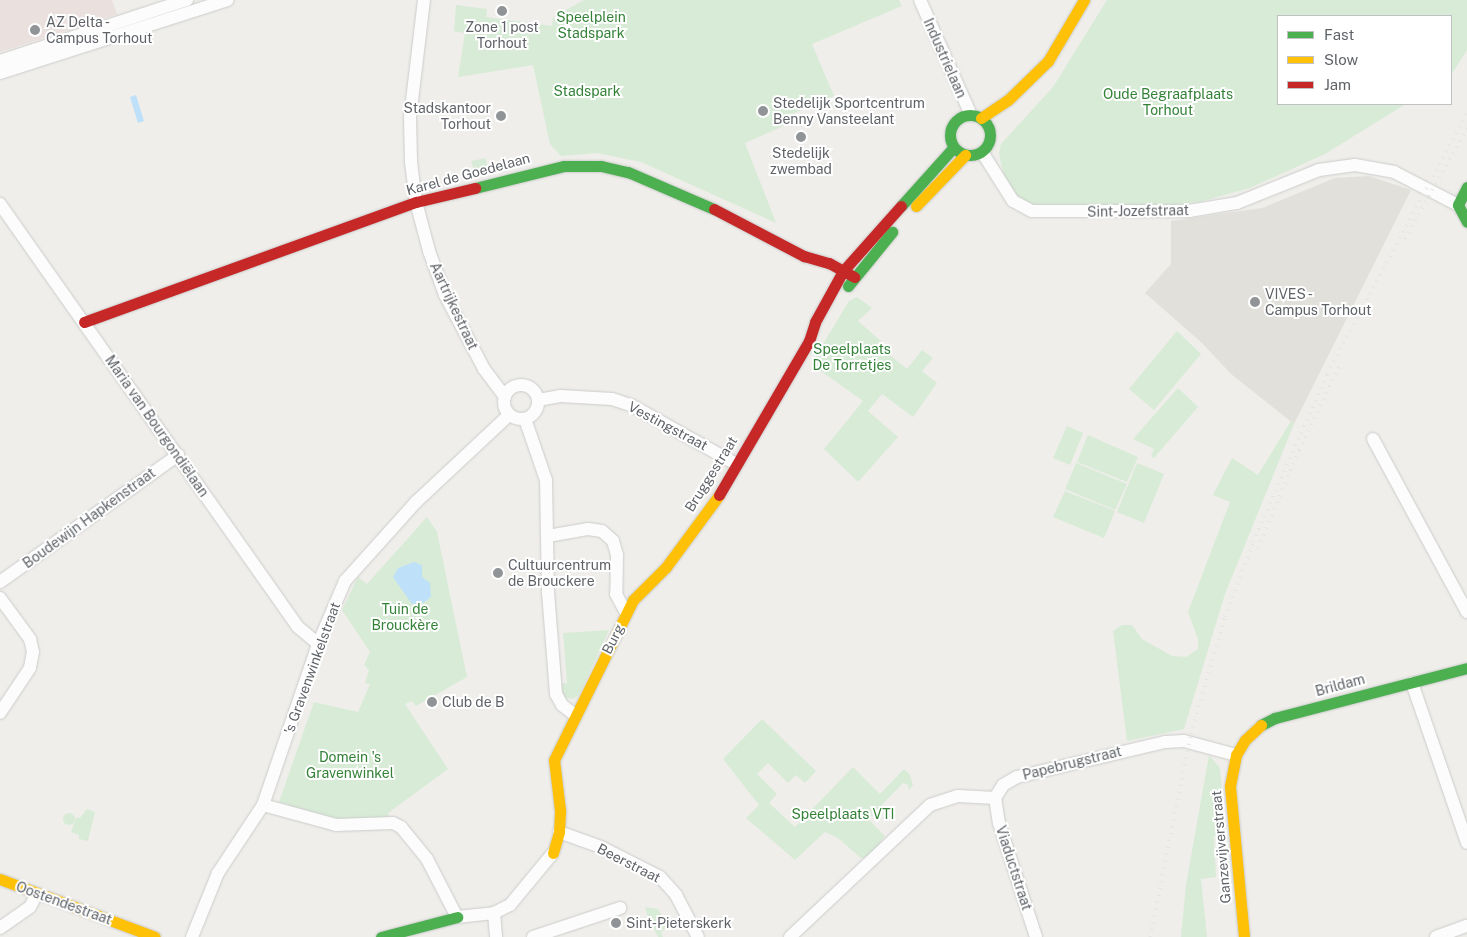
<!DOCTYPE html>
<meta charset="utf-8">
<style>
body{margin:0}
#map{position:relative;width:1467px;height:937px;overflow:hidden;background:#efeeea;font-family:"Public Sans",sans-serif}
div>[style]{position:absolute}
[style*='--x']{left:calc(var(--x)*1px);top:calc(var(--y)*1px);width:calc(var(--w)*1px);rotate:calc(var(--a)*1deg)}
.education>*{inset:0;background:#e2e0da}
.medical>*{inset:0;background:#eae0de}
.green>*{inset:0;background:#d8ebd6}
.round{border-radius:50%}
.water>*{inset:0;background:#bfe0f9}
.roads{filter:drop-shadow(0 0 1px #cbcccc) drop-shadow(0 0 1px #cbcccc)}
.street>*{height:12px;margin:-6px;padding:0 6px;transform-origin:6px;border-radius:6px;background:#fdfcfc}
.street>.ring{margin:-6px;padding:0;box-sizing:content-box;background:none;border:12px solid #fdfcfc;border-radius:50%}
.fast>*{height:11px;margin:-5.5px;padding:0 5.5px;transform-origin:5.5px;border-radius:5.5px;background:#4caf50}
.fast>.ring{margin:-5.5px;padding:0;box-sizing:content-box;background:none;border:11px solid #4caf50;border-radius:50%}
.slow>*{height:11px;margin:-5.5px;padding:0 5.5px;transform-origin:5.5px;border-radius:5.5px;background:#ffc107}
.jam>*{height:11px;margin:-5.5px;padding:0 5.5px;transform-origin:5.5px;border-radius:5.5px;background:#c62828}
.rail>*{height:4px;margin-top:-2px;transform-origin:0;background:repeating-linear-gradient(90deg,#e4e4e4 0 1px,transparent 0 7px)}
.dots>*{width:14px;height:14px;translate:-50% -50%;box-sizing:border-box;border:2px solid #fff;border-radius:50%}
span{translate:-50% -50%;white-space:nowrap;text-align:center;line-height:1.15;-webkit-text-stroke:4px #fff;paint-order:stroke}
.park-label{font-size:14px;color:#348238}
.poi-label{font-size:14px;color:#5f6368}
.left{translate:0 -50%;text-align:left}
.right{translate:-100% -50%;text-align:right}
.street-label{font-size:14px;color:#5f6368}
.legend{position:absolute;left:1277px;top:15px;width:175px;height:90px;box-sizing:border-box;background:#fff;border:1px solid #bfc1c3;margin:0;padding:6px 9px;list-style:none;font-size:15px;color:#5f6368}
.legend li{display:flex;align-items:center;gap:10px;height:25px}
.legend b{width:25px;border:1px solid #bfc1c3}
</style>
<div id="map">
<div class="education">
<i style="clip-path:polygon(1369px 176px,1411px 190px,1294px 424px,1231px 374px,1202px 343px,1145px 293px,1171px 264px,1171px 221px,1262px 208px,1335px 178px)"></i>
</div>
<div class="medical">
<i style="clip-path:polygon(0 0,112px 0,117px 14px,0 52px)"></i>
</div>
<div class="green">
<i style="clip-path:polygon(584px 0,899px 0,902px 6px,812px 44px,834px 96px,792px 114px,795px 121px,745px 143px,776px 223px,641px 162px,597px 153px,561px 156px,550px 144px,533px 65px,458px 77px,465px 33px,454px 31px,456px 5px,487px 9px,486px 17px,552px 26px,553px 17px,563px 18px,564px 11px)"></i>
<i style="clip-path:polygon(1107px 0,1467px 0,1467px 50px,1451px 75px,1451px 16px,1278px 16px,1278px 104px,1404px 105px,1325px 154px,1250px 188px,1203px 201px,1166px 206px,1037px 206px,1017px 199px,1004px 177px,999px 153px,1001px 144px,1053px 87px)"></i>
<i style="clip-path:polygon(486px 158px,488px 173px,476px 176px,471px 161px)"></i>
<i style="clip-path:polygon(857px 297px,872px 308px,858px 321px,883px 343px,880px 347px,907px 369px,922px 350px,933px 358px,922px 371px,937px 383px,913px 417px,882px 394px,868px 411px,898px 437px,858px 482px,824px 449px,863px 401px,811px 364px,849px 301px)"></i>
<i style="clip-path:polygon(1177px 331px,1201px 354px,1154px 410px,1129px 389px)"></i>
<i style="clip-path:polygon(1178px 388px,1198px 407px,1154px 458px,1151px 456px,1154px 449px,1133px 439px)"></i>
<i style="clip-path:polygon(1291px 421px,1294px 424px,1225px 594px,1184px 729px,1127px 741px,1113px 631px,1122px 625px,1132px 625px,1142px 639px,1172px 656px,1186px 657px,1198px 649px,1198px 639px,1188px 612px,1230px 502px,1213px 495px,1232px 458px,1258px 475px)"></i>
<i style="clip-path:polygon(1067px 426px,1083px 433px,1070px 465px,1053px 458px)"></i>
<i style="clip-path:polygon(1088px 435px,1138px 457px,1127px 482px,1077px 462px)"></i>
<i style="clip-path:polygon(1076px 463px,1127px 484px,1115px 510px,1065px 489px)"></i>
<i style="clip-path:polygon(1137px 463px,1164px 474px,1144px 523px,1117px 512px)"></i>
<i style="clip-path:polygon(1065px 491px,1115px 511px,1104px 538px,1053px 517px)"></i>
<i style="clip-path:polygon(427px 517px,437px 532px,467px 677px,416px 706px,412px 701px,405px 704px,448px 769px,388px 813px,391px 820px,333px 819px,279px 802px,314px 702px,358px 712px,370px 684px,365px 683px,369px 670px,364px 665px,370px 652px,342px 610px,358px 577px,367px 584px)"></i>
<i style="clip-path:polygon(609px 630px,579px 695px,573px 699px,563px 697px,559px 684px,567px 683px,563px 633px)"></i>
<i style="clip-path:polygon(762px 719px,816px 771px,805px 783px,796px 775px,788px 783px,768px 763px,757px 774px,777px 794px,769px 803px,795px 827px,853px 767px,880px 794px,904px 769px,910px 775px,913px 785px,909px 790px,908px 785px,903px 783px,868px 819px,885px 836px,869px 858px,861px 858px,838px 838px,825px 832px,795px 860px,746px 818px,759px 805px,723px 759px)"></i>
<i style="clip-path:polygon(1209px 755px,1220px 768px,1226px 835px,1214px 836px,1216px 877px,1201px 879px,1207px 937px,1181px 937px,1186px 885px)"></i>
<i style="clip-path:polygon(87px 809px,95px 812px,88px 841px,79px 839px,79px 835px,71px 832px,76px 818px,80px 818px)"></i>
<i class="round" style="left:63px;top:813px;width:12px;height:12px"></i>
<i style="clip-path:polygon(645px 907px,658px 909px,668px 927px,661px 932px,663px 937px,658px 937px,654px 929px,645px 925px,643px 919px,648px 917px)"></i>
</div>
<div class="water">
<i style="clip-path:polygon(136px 95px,144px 121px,138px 123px,130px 97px)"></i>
<i style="clip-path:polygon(414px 562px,422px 565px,422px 577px,430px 583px,431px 597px,423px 603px,412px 604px,393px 577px,398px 568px)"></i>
</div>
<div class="roads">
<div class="street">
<i style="--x:424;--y:0;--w:119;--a:96.8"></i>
<i style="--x:410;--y:118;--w:44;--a:88.7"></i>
<i style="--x:411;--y:162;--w:40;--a:82.9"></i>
<i style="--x:416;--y:202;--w:51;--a:75.1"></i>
<i style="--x:429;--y:251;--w:47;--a:70"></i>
<i style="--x:445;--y:295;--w:84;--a:62.2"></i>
<i style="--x:484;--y:369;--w:35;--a:53"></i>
<i style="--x:920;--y:0;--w:126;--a:66.1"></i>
<i style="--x:0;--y:61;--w:197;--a:-18.1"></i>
<i style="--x:0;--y:73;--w:239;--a:-17.8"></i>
<i style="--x:982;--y:152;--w:58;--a:57.7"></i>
<i style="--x:1013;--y:201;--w:21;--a:28"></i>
<i style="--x:1032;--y:211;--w:157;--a:0"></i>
<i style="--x:1189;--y:211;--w:49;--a:-9.5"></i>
<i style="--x:1237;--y:203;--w:88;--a:-21.9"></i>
<i style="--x:1319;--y:170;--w:36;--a:-8"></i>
<i style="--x:1355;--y:165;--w:40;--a:10"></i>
<i style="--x:1394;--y:172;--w:72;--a:27.3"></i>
<i style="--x:0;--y:204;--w:517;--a:54.84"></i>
<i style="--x:298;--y:627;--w:26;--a:40"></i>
<i class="ring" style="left:504px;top:385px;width:22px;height:22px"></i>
<i style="--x:538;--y:400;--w:22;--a:-10"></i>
<i style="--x:560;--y:396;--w:52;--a:3.3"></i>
<i style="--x:612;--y:399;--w:20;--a:18"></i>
<i style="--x:631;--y:405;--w:120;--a:29.3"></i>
<i style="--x:525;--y:419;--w:65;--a:71"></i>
<i style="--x:546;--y:480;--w:112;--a:89"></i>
<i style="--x:548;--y:592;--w:102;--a:85.5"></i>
<i style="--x:556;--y:694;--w:13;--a:61"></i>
<i style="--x:562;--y:705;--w:16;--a:38"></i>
<i style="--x:1373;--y:439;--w:197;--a:61.5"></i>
<i style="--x:548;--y:536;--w:41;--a:-9.9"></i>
<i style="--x:588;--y:529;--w:14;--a:8"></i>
<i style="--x:602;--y:531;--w:15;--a:42"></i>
<i style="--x:613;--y:541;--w:15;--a:74"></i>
<i style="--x:617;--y:555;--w:39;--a:91"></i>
<i style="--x:616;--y:594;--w:21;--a:62"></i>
<i style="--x:0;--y:582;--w:219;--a:-35.5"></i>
<i style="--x:0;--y:598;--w:51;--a:53.8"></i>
<i style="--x:30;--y:639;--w:13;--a:77"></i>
<i style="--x:33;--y:652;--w:16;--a:101"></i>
<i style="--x:30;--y:668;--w:54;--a:123.7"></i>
<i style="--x:1412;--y:683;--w:169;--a:71"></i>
<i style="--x:995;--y:798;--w:15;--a:-58"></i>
<i style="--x:1003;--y:785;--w:16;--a:-30"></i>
<i style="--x:1017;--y:777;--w:152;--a:-13.3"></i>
<i style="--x:1165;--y:742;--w:19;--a:-3"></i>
<i style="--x:1184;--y:741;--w:54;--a:15.1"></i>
<i style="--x:995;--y:798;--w:25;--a:81"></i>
<i style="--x:999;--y:823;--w:120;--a:72"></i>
<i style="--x:263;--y:805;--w:76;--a:15.3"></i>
<i style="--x:336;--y:825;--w:57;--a:-2"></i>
<i style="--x:393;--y:823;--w:9;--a:27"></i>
<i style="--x:401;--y:827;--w:41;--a:50.9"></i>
<i style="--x:427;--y:859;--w:65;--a:62.7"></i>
<i style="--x:457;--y:917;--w:37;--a:-6"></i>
<i style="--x:494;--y:913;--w:18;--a:-27"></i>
<i style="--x:510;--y:905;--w:67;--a:-50.4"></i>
<i style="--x:559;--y:832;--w:45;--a:19.7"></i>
<i style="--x:601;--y:847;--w:66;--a:27"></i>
<i style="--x:660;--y:877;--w:24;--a:48"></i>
<i style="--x:676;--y:895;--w:47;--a:62.4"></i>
<i style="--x:494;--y:913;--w:24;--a:85"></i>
<i style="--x:0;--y:928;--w:37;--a:-35"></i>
<i style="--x:30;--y:907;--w:15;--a:-62"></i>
<i style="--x:192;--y:937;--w:69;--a:-67.9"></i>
<i style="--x:218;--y:873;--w:82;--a:-56.5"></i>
<i style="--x:263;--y:805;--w:170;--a:-71.1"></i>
<i style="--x:318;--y:644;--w:69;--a:-66.8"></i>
<i style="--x:345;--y:581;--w:106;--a:-48.1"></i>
<i style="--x:416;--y:502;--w:127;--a:-43.1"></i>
<i style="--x:533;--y:937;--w:92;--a:-18.4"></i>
<i style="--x:790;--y:937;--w:192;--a:-43.3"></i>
<i style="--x:930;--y:805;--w:29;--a:-18"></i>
<i style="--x:958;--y:796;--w:37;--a:3"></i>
<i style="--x:1436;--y:937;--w:33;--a:-20"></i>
</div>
<div class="fast">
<i class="ring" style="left:950px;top:115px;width:29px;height:29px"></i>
<i style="--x:1467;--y:187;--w:20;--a:117"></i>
<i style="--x:1458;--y:205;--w:19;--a:62"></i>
<i style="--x:475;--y:188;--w:92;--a:-13.9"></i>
<i style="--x:564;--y:166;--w:37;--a:0"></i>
<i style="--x:601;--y:166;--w:28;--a:13"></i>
<i style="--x:628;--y:172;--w:94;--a:23.3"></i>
<i style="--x:901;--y:206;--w:78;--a:-48.1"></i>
<i style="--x:848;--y:286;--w:70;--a:-50.8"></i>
<i style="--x:1261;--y:725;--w:16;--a:-27"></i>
<i style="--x:1275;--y:718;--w:198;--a:-14.6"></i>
<i style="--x:381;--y:937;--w:79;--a:-14.7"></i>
</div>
<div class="slow">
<i style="--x:981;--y:118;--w:32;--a:-34"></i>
<i style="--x:1008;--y:100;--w:56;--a:-44.3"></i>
<i style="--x:1048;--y:61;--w:71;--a:-59.5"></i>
<i style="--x:916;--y:206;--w:71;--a:-46.1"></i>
<i style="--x:553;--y:853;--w:22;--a:-74"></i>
<i style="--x:559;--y:832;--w:22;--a:-87"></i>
<i style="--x:560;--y:810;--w:50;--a:-96.8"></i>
<i style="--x:554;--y:760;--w:178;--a:-63.7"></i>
<i style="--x:633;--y:600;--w:47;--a:-45"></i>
<i style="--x:666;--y:567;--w:89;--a:-53.6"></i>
<i style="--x:0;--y:879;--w:165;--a:20.5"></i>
<i style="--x:1244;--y:937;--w:152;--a:-95.3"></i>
<i style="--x:1230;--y:786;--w:32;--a:-79"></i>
<i style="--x:1236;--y:755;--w:17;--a:-59"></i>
<i style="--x:1245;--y:740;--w:22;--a:-43"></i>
</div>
<div class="jam">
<i style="--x:714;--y:209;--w:102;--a:27.6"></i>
<i style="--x:804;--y:256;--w:26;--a:16"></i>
<i style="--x:829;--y:263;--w:29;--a:29"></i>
<i style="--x:84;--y:322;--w:353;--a:-19.9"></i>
<i style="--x:416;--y:202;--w:61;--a:-13.3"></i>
<i style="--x:719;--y:495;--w:178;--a:-59.7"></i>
<i style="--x:809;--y:341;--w:20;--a:-72"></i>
<i style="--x:815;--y:322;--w:58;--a:-61.2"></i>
<i style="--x:843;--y:271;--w:87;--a:-48.3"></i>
</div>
</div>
<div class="rail">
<i style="--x:1405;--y:239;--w:127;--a:-60.8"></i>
<i style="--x:1258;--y:548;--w:106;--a:-67.3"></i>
<i style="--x:1299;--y:450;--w:97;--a:-64.2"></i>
<i style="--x:1150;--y:937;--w:207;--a:-78.6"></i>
<i style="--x:1191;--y:734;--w:122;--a:-73.8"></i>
<i style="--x:1225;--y:617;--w:80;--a:-69.5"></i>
<i style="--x:1253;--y:542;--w:184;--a:-66.2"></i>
<i style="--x:1327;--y:374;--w:296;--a:-61.8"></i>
</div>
<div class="dots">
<i style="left:502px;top:11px;background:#919496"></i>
<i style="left:35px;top:30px;background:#919496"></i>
<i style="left:763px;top:111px;background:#919496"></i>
<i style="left:501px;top:116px;background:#919496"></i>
<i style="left:801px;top:137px;background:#919496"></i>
<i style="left:1255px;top:302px;background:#919496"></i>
<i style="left:498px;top:573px;background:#919496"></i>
<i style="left:432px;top:702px;background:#919496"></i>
<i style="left:616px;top:923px;background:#919496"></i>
</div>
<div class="park-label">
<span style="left:591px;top:25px">Speelplein<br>Stadspark</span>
<span style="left:587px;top:91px">Stadspark</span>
<span style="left:1168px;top:102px">Oude Begraafplaats<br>Torhout</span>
<span style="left:852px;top:357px">Speelplaats<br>De Torretjes</span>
<span style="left:405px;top:617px">Tuin de<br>Brouckère</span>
<span style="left:350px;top:765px">Domein 's<br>Gravenwinkel</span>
<span style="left:843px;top:814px">Speelplaats VTI</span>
</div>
<div class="poi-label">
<span class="left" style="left:46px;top:30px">AZ Delta -<br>Campus Torhout</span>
<span style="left:502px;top:35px">Zone 1 post<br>Torhout</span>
<span class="left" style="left:773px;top:111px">Stedelijk Sportcentrum<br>Benny Vansteelant</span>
<span class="right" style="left:491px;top:116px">Stadskantoor<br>Torhout</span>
<span style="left:801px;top:161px">Stedelijk<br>zwembad</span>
<span class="left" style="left:1265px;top:302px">VIVES -<br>Campus Torhout</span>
<span class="left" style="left:508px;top:573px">Cultuurcentrum<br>de Brouckere</span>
<span class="left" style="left:442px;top:702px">Club de B</span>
<span class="left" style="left:626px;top:923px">Sint-Pieterskerk</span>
</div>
<div class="street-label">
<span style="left:945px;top:58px;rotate:66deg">Industrielaan</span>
<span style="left:468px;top:174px;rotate:-15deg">Karel de Goedelaan</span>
<span style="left:1138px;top:211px;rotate:-1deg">Sint-Jozefstraat</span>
<span style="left:454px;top:306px;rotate:65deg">Aartrijkestraat</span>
<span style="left:157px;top:426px;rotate:55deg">Maria van Bourgondiëlaan</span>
<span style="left:668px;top:426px;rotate:28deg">Vestingstraat</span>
<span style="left:711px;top:474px;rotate:-58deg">Bruggestraat</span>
<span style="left:89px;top:518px;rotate:-36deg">Boudewijn Hapkenstraat</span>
<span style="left:613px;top:639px;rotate:-63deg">Burg</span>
<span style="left:312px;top:668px;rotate:-70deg">'s Gravenwinkelstraat</span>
<span style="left:1340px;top:685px;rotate:-15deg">Brildam</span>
<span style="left:1072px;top:763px;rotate:-14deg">Papebrugstraat</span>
<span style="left:1221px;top:847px;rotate:-95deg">Ganzevijverstraat</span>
<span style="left:629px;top:863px;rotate:27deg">Beerstraat</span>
<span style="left:1014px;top:868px;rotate:72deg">Viaductstraat</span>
<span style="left:64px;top:903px;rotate:20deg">Oostendestraat</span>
</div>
<ul class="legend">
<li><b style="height:6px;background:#4caf50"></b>Fast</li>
<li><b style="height:6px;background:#ffc107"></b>Slow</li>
<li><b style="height:6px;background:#c62828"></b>Jam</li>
</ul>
</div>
